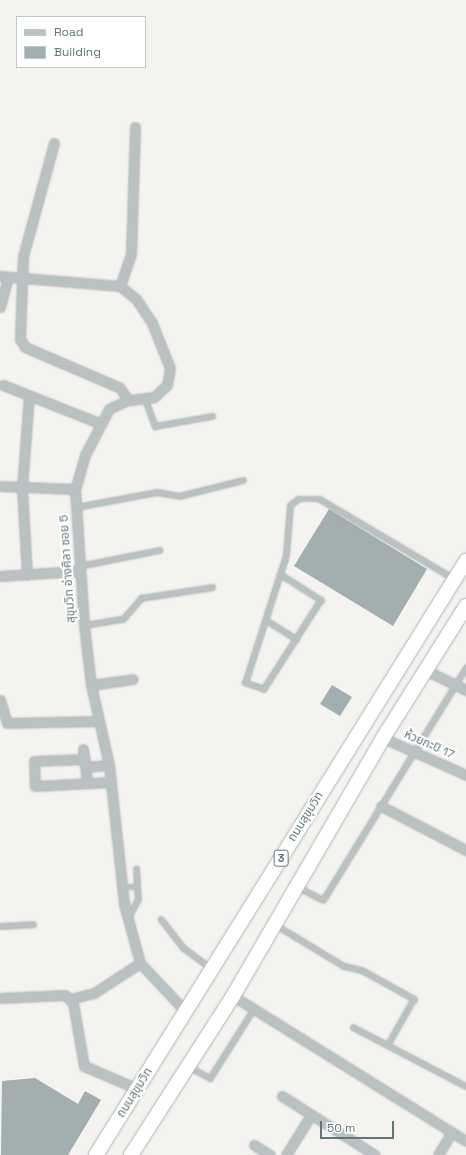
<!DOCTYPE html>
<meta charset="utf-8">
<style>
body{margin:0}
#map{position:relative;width:466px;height:1155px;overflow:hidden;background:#f4f3f0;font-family:"Space Grotesk","Noto Sans Thai",sans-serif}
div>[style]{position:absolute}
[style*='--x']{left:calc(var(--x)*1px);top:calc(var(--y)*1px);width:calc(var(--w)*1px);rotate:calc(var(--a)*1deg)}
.building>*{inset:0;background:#a2aeb0}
.roads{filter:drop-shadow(0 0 1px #aeb4b5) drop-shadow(0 0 1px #aeb4b5)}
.service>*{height:4.5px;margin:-2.25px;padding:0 2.25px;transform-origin:2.25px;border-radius:2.25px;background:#bac1c2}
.minor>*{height:9px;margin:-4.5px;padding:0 4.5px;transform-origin:4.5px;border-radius:4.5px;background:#bac1c2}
.trunk>*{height:14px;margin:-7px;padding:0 7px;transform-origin:7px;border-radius:7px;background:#fff}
span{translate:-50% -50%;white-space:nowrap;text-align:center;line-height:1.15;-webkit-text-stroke:4px #fff;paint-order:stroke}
.shield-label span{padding:1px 3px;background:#fff;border:1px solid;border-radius:3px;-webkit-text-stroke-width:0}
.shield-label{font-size:11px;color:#60767a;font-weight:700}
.street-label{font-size:12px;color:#60767a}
.legend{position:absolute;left:16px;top:16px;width:130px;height:52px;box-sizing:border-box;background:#fff;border:1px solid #bfc8ca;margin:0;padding:5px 7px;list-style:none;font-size:12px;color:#60767a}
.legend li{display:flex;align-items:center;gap:8px;height:20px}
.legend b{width:20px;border:1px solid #bfc8ca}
.scale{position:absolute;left:320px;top:1121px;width:74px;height:18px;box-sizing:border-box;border:2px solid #60767a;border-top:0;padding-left:5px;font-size:12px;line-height:14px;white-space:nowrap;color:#60767a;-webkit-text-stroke:3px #fff;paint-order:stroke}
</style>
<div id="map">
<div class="building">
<i style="clip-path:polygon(329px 509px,427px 569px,393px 626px,294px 566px)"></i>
<i style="clip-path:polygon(332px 685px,352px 697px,340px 716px,320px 704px)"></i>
<i style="clip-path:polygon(35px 1078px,78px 1104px,85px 1091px,101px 1100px,68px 1155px,1px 1155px,2px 1081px)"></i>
</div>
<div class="roads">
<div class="service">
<i style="--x:145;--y:398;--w:30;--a:70"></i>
<i style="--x:155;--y:426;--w:58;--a:-10"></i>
<i style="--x:76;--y:507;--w:82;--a:-10.5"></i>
<i style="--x:157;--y:492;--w:22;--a:10"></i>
<i style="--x:179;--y:496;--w:66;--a:-14"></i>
<i style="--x:79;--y:566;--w:82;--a:-11.3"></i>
<i style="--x:280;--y:574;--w:49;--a:32.4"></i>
<i style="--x:321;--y:600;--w:106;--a:122.6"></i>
<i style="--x:264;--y:689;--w:20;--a:-162"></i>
<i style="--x:245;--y:683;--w:134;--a:-72.2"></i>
<i style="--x:286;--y:555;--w:50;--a:-85.4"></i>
<i style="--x:290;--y:505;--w:10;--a:-37"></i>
<i style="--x:298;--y:499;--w:22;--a:0"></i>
<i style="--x:320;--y:499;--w:155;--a:30.7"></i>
<i style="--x:266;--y:620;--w:36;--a:32"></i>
<i style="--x:84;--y:625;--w:39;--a:-9"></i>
<i style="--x:123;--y:619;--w:28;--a:-49"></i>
<i style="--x:141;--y:598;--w:72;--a:-8.8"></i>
<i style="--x:122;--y:887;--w:15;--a:0"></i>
<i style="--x:137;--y:887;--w:18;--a:-93"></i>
<i style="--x:298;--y:887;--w:28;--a:27"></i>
<i style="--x:323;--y:900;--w:273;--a:-58.4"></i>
<i style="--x:129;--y:916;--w:19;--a:-62"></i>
<i style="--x:138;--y:899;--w:12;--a:-95"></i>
<i style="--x:161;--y:919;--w:37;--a:52"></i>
<i style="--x:184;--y:948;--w:34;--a:37"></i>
<i style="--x:276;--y:925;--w:79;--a:31.1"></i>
<i style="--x:344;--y:966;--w:18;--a:13"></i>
<i style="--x:362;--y:970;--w:60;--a:29.1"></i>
<i style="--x:414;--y:999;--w:53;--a:119.5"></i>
<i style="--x:0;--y:926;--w:33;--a:-3"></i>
<i style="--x:353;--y:1027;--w:127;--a:27.6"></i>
<i style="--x:190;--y:1067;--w:23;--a:29"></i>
<i style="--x:210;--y:1078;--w:83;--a:-57.8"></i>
</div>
<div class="minor">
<i style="--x:54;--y:143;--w:117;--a:105.3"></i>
<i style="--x:23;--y:256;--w:83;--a:92.1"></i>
<i style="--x:20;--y:339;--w:9;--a:58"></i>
<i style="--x:25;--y:347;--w:103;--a:23.3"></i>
<i style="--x:120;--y:388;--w:14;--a:56"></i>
<i style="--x:0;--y:276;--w:120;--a:4.8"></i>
<i style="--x:120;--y:286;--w:21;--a:39"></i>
<i style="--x:136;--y:299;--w:29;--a:56"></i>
<i style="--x:152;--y:323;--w:48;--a:68.2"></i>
<i style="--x:170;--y:368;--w:17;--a:100"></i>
<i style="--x:167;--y:385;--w:18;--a:137"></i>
<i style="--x:154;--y:397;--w:26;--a:173"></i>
<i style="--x:128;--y:400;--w:21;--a:155"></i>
<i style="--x:109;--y:409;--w:52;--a:117.6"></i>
<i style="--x:85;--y:455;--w:35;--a:106"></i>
<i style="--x:75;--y:489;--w:136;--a:86.2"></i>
<i style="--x:84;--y:625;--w:60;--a:83.3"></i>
<i style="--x:91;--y:685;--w:82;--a:77.3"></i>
<i style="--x:109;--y:765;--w:140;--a:83.8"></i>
<i style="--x:124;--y:904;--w:61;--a:74.8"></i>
<i style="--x:140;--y:963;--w:67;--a:46.8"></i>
<i style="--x:120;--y:286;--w:34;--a:-71"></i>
<i style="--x:131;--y:254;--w:127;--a:-88.2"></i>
<i style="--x:0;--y:307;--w:31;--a:-75"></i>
<i style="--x:3;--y:385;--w:103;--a:21.6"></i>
<i style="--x:0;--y:486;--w:75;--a:2.3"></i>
<i style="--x:27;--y:575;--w:87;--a:-93.3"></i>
<i style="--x:22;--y:488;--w:93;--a:-85.7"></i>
<i style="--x:0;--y:576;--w:78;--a:-3.7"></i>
<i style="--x:425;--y:670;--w:46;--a:26"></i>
<i style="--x:91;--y:685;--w:42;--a:-8.1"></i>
<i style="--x:0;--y:700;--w:24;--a:73"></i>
<i style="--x:7;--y:723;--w:92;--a:-1.2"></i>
<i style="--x:383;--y:738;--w:91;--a:24"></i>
<i style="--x:83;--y:749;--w:34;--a:83"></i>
<i style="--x:85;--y:759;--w:51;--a:177.8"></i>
<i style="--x:34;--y:761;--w:25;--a:88"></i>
<i style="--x:35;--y:786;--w:76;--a:-3"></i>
<i style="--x:85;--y:767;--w:24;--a:-5"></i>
<i style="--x:381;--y:806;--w:96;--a:27.4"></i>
<i style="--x:233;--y:996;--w:274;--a:31.9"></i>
<i style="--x:0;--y:998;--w:65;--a:-2.6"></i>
<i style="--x:65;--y:995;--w:11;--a:45"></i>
<i style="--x:73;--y:1003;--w:64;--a:80.1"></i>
<i style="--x:84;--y:1066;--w:59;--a:23.1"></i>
<i style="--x:70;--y:999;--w:25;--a:-14"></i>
<i style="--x:94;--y:993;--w:55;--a:-33.1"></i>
<i style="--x:282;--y:1096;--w:110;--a:32.4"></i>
<i style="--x:254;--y:1145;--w:19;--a:32"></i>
<i style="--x:286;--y:1155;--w:47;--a:-58"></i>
<i style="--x:438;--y:1155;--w:27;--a:-59"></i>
</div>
<div class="trunk">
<i style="--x:96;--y:1155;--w:700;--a:-58.08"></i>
<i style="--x:131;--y:1155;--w:189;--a:-57.3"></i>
<i style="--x:233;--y:996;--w:298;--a:-59.8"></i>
<i style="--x:383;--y:738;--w:156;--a:-57.8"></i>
</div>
</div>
<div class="shield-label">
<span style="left:281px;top:858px">3</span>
</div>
<div class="street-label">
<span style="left:68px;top:569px;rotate:-94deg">สุขุมวิท อ่างศิลา ซอย 5</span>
<span style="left:429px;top:745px;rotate:24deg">ห้วยกะปิ 17</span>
<span style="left:306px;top:817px;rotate:-58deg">ถนนสุขุมวิท</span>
<span style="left:135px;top:1093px;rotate:-58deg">ถนนสุขุมวิท</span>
</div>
<ul class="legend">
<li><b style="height:5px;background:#bac1c2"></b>Road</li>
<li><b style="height:11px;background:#a2aeb0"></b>Building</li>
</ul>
<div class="scale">50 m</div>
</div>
